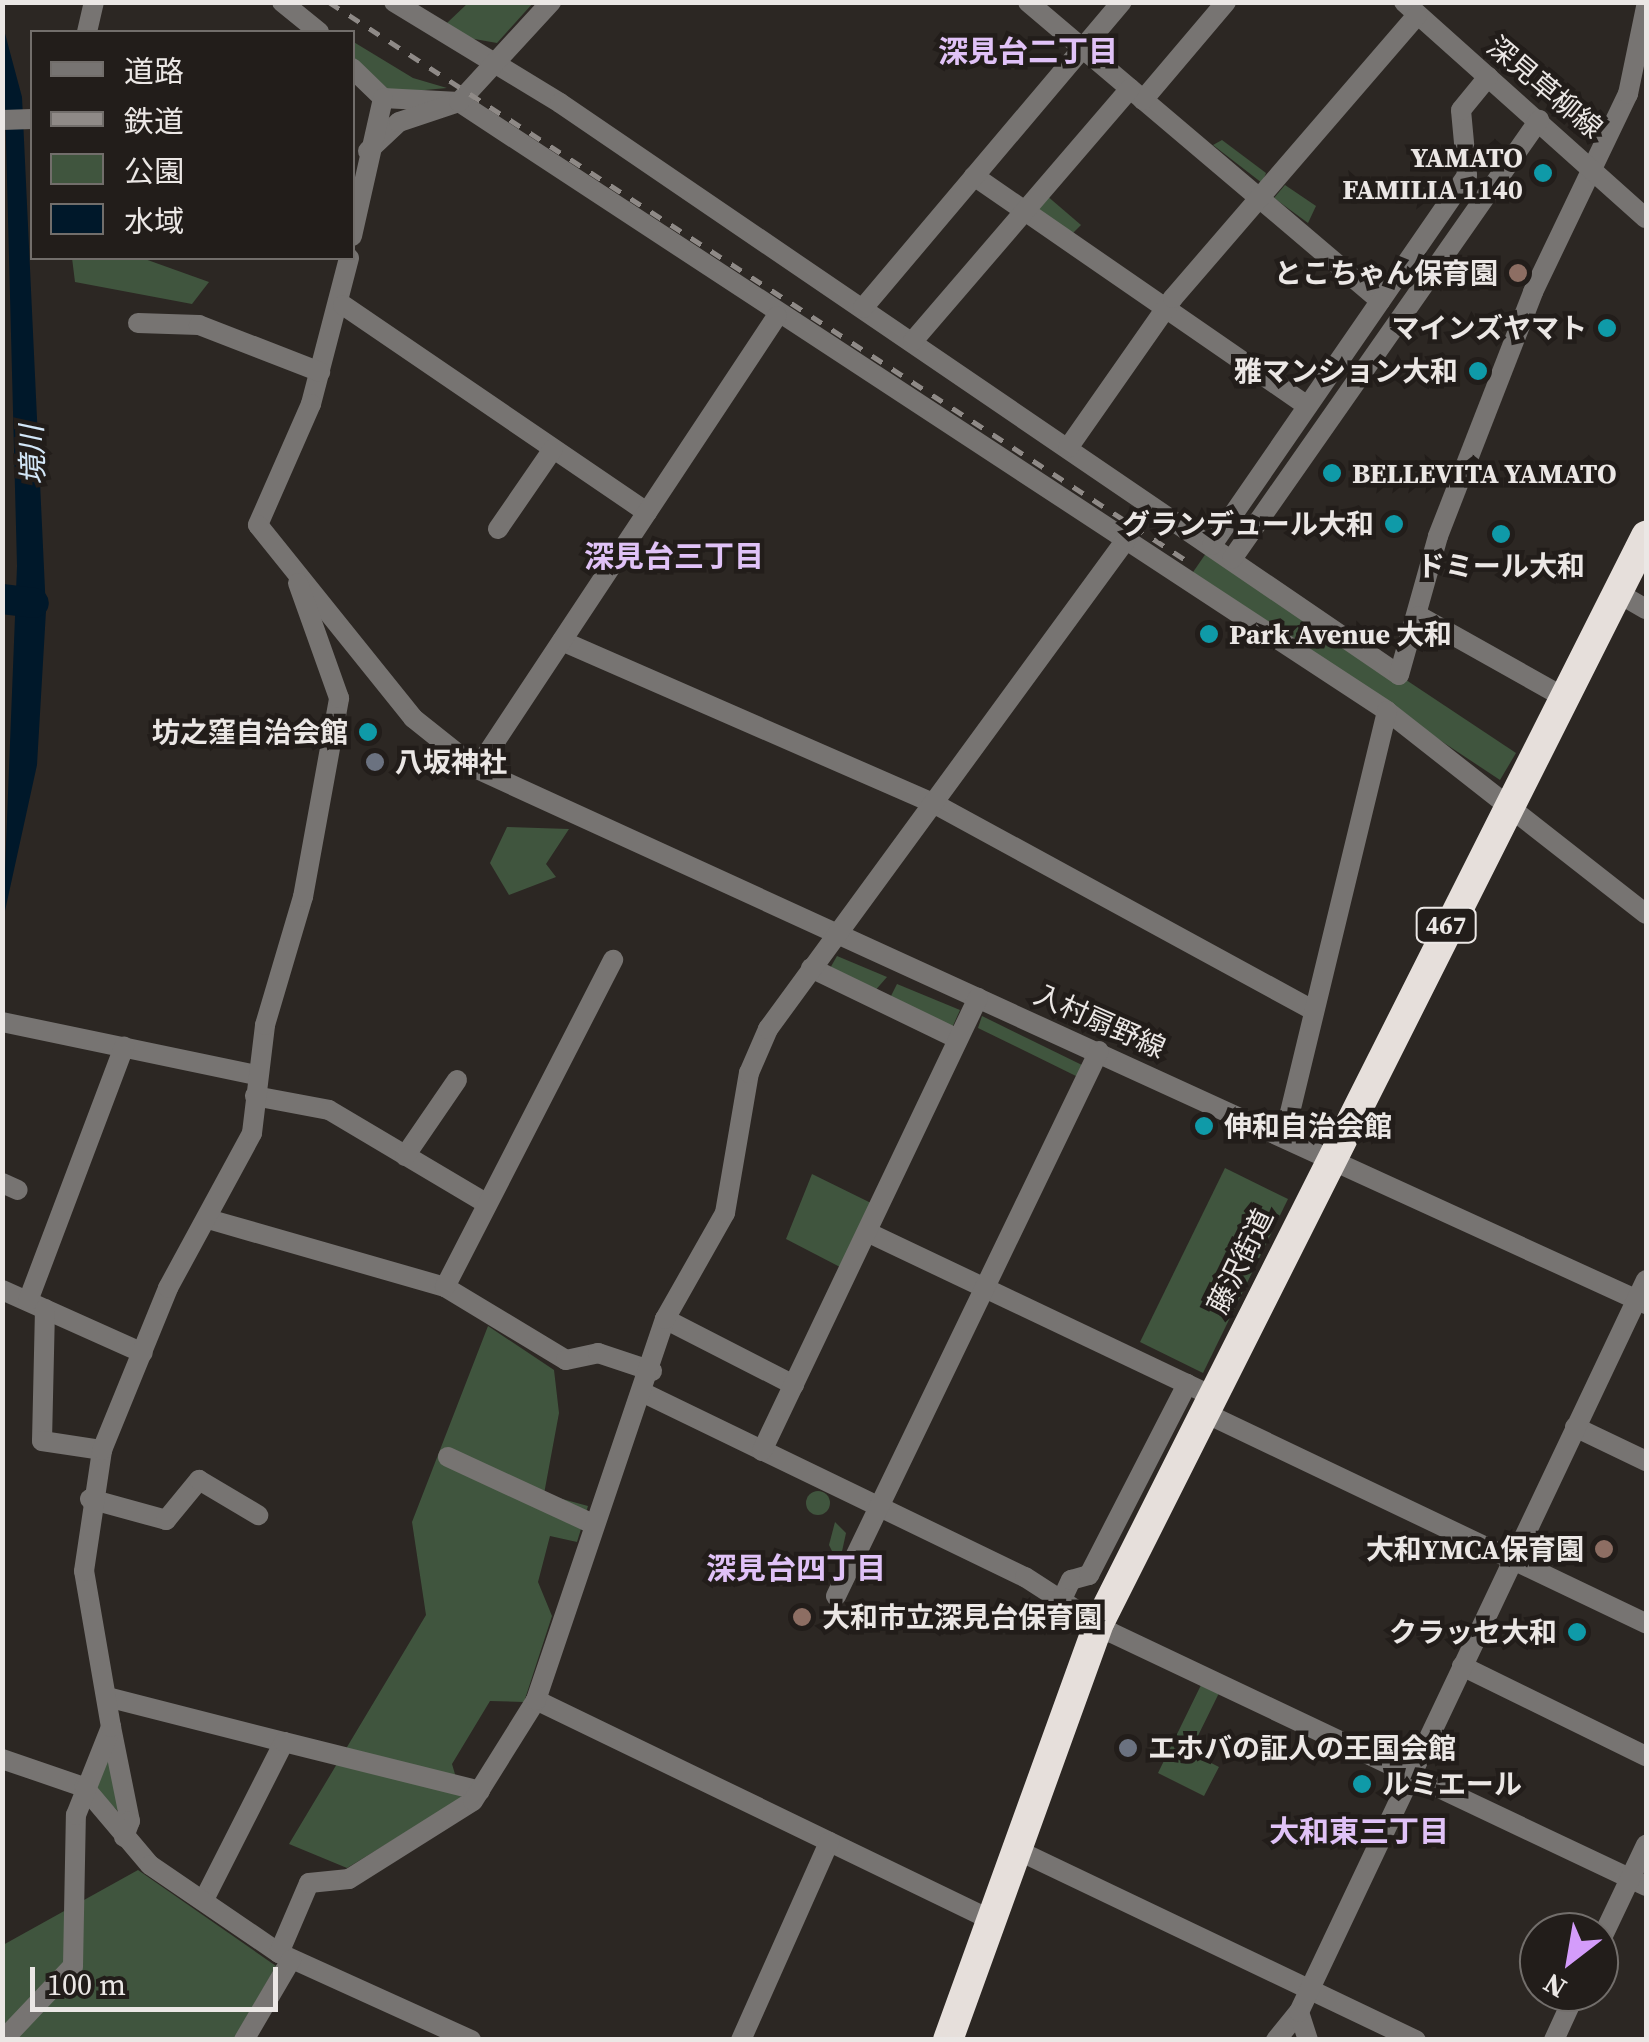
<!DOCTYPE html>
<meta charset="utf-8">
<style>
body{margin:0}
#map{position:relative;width:1649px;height:2042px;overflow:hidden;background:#2c2723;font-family:"Source Serif 4","Noto Sans JP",serif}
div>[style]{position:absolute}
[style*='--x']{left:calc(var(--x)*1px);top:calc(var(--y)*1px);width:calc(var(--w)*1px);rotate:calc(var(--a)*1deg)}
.green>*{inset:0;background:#40553e}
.round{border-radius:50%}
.water>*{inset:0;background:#00182a}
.river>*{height:30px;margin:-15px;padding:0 15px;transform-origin:15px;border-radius:15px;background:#00182a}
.minor>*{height:20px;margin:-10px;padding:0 10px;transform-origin:10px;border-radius:10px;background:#777472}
.highway>*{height:30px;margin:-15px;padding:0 15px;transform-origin:15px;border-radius:15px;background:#e6dfdb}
.rail>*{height:5px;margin-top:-2.5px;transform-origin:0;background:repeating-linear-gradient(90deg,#8f8a87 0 12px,transparent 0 24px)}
.dots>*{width:28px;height:28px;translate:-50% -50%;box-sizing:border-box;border:5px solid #221d1a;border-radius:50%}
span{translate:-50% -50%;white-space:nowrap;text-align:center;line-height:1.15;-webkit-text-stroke:9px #221d1a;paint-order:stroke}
.shield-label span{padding:2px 8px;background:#221d1a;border:2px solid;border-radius:8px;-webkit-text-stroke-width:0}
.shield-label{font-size:25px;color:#ebe7e5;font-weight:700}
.street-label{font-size:28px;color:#ebe7e5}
.poi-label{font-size:28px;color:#ebe7e5;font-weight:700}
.right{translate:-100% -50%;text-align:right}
.left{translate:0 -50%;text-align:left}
.neighbourhood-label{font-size:30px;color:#e0c2f7;font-weight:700}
.water-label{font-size:30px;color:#d3e7f8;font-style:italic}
.frame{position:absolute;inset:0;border:5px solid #ebe7e5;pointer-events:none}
.legend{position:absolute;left:30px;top:30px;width:325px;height:230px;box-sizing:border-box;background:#221d1a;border:2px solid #726e6b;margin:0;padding:12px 18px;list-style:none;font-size:30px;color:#ebe7e5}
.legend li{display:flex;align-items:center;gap:20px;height:50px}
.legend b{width:50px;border:2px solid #726e6b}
.north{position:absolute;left:1519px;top:1912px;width:100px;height:100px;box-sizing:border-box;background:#221d1a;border:2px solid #726e6b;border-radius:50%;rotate:211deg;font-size:28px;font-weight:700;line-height:40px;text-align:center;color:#ebe7e5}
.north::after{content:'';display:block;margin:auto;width:35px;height:45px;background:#d49cfb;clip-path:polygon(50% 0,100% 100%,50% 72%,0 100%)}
.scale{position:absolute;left:30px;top:1967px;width:248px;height:45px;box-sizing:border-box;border:5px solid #ebe7e5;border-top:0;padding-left:12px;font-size:30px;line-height:35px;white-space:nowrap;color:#ebe7e5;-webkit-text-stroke:8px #221d1a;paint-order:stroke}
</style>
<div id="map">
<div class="green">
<i style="clip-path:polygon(468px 3px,533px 3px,497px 43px,463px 37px,447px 23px)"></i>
<i style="clip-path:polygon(352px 41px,413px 78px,447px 88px,392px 93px,353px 57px)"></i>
<i style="clip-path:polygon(1222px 140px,1266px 173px,1262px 183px,1213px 145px)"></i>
<i style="clip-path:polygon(1285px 185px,1316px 206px,1308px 223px,1274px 198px)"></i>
<i style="clip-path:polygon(1046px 195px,1081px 225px,1073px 233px,1036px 210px)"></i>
<i style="clip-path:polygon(72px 258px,142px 258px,209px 282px,192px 304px,75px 282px)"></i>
<i style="clip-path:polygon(1209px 549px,1516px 753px,1500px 780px,1191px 575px)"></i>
<i style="clip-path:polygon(507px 827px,569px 829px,546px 864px,556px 877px,509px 895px,490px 863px)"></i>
<i style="clip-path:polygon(837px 956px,887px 977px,873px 993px,829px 970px)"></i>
<i style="clip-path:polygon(897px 984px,960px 1010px,952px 1028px,889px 1000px)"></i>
<i style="clip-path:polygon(982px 1016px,1084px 1066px,1078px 1077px,978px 1028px)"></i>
<i style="clip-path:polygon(1225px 1168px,1288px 1199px,1203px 1373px,1140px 1342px)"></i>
<i style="clip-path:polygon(812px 1174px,871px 1203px,840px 1267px,786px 1239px)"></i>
<i style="clip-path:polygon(488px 1326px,554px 1370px,559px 1413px,544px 1494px,588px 1506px,577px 1542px,550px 1536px,538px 1582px,552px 1616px,524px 1702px,490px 1701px,452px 1764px,462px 1798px,347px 1868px,289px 1844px,426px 1615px,412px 1522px)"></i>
<i class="round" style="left:806px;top:1491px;width:24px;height:24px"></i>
<i style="clip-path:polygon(835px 1522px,846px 1533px,839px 1565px,829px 1545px)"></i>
<i style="clip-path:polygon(1202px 1683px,1220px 1691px,1190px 1752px,1219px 1767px,1204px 1796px,1158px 1773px)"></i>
<i style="clip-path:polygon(102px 1762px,112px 1762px,120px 1813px,93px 1787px)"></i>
<i style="clip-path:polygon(138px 1870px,276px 1966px,234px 2039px,3px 2040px,3px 1945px)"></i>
</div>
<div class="water">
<i style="clip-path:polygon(3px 26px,22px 97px,46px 611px,37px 765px,3px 920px,17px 566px)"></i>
</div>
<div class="river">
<i style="--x:2;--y:599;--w:32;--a:7"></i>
</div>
<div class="minor">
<i style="--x:282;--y:2;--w:48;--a:39"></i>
<i style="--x:394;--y:2;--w:194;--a:31.3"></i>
<i style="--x:560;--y:103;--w:1015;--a:34.28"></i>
<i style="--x:1399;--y:675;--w:144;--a:-74.3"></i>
<i style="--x:1438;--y:536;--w:262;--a:-68.7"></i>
<i style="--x:1533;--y:292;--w:220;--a:-64.4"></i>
<i style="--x:1628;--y:94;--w:89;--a:-78.3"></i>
<i style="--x:1028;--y:2;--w:462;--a:40.3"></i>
<i style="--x:1404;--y:2;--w:324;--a:41.8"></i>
<i style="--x:87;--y:32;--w:31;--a:-77"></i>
<i style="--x:352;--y:68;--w:43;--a:44.1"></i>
<i style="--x:383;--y:98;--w:76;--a:3"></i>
<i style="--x:459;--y:102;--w:1110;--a:33.27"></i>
<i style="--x:1387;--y:711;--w:329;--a:38.1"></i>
<i style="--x:1143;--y:100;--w:128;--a:-49.7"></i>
<i style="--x:2;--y:120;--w:30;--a:-2"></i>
<i style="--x:368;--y:151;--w:42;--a:-43.1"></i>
<i style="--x:399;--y:122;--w:63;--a:-18.4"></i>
<i style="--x:459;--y:102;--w:136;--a:-47.4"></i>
<i style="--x:974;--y:176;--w:405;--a:34.6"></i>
<i style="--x:352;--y:236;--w:141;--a:-77.3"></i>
<i style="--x:349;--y:258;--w:151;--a:104.6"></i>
<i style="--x:311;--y:404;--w:132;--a:113.7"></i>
<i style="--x:258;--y:525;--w:248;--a:51.2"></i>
<i style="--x:413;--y:718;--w:82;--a:38.6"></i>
<i style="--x:477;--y:769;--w:1286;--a:24.59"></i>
<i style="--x:343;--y:305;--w:368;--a:34.3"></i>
<i style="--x:863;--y:308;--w:401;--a:-49.8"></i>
<i style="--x:138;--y:323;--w:61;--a:1.9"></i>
<i style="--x:199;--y:325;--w:130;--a:21.2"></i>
<i style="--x:913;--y:341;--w:333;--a:-49.3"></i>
<i style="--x:1068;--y:448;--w:183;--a:-55"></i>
<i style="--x:1173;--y:298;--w:374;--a:-49.2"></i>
<i style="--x:498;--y:529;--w:97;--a:-55.5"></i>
<i style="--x:1212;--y:545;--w:449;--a:-55.4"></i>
<i style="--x:1467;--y:175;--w:65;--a:-95.3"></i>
<i style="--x:1461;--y:110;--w:43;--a:-50.7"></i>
<i style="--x:1232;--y:559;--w:536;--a:-55.03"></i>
<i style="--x:1618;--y:593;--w:32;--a:30"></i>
<i style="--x:1419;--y:616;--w:167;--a:29.3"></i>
<i style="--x:562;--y:641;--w:405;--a:23.6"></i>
<i style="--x:933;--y:803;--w:434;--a:28.6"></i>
<i style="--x:477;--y:769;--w:543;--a:-56.49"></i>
<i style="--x:811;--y:968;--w:163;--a:25.8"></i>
<i style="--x:2;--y:1022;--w:259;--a:11.8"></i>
<i style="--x:255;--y:1096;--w:75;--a:10.7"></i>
<i style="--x:329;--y:1110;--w:184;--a:30.7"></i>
<i style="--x:1285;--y:1133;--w:434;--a:-76.4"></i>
<i style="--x:405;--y:1156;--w:92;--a:-55.6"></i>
<i style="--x:2;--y:1183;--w:17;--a:24"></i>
<i style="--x:208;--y:1219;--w:247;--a:16"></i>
<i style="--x:445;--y:1287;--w:141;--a:31.1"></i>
<i style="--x:566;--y:1360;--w:33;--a:-12"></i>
<i style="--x:598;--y:1353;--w:57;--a:18.4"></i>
<i style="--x:867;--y:1232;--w:381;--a:25.4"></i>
<i style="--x:445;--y:1287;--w:368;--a:-62.8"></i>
<i style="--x:2;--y:1290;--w:154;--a:24.1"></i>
<i style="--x:28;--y:1301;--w:272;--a:-69.3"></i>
<i style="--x:45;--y:1309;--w:132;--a:91.3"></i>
<i style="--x:42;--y:1441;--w:61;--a:8.5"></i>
<i style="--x:665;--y:1319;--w:145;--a:27.1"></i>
<i style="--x:646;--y:1394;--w:421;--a:25.8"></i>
<i style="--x:1025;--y:1577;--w:103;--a:32.8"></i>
<i style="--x:1112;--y:1633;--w:591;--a:25.35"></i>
<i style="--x:1203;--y:1412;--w:491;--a:25.5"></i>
<i style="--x:1575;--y:1427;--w:79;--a:25.6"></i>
<i style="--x:762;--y:1451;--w:502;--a:-64.51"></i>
<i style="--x:448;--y:1457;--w:160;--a:24.8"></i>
<i style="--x:90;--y:1499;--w:79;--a:15.4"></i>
<i style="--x:166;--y:1520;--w:52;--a:-50.5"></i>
<i style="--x:199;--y:1480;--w:69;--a:30.7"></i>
<i style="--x:836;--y:1596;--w:605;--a:-64.24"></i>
<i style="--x:1063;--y:1597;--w:19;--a:-65"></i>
<i style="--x:1071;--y:1580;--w:19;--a:-16"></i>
<i style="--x:1089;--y:1575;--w:215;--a:-62.8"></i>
<i style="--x:1462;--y:1666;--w:205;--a:26.1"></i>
<i style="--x:107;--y:1697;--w:183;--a:14.3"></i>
<i style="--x:284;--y:1742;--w:177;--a:116.9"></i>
<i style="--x:536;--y:1700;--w:505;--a:25.8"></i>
<i style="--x:111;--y:1727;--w:96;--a:78.6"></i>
<i style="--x:130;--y:1821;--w:17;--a:111"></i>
<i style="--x:284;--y:1742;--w:202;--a:14"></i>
<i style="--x:2;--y:1759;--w:87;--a:18.9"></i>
<i style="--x:84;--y:1787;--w:102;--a:49.8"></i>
<i style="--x:150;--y:1865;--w:156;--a:34.3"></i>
<i style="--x:279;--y:1953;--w:211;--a:24.4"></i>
<i style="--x:1017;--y:1850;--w:442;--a:25.5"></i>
<i style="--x:1599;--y:1944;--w:110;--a:-64.6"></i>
<i style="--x:279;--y:1953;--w:76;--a:-66.8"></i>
<i style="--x:309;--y:1883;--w:40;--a:-5.7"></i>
<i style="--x:349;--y:1879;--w:146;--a:-32.2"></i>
<i style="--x:473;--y:1801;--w:119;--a:-58"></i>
<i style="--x:536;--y:1700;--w:402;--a:-71.3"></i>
<i style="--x:665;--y:1319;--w:122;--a:-60.5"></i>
<i style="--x:725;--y:1213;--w:142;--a:-80.3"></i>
<i style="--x:749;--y:1073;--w:48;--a:-66.6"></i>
<i style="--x:768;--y:1029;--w:605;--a:-53.81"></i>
<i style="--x:3;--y:2040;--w:102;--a:-46.6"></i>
<i style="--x:73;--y:1966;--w:151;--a:-88.9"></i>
<i style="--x:76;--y:1815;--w:95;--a:-68.3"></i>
<i style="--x:111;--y:1727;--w:158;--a:-99.8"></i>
<i style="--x:84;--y:1571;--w:122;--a:-81.5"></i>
<i style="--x:102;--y:1450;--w:175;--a:-67.8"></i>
<i style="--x:168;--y:1288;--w:176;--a:-61.5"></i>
<i style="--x:252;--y:1133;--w:109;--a:-83.1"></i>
<i style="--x:265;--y:1025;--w:134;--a:-73.5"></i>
<i style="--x:303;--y:897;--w:202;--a:-79.7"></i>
<i style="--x:339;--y:698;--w:122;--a:-109.6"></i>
<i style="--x:244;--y:2040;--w:93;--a:-59.6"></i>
<i style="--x:741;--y:2040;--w:217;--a:-66"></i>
<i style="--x:1276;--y:2040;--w:36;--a:-51"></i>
<i style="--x:1308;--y:2040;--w:29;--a:-108"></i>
<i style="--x:1299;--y:2012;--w:810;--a:-64.64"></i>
<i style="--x:1554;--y:2040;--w:53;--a:-65.4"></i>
</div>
<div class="highway">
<i style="--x:948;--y:2040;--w:446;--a:-70.1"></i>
<i style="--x:1100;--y:1621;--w:1215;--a:-63.29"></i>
</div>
<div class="rail">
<i style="--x:329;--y:2;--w:1024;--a:33.08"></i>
</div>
<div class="dots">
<i style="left:1543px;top:173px;background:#0f9aa8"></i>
<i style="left:1518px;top:273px;background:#8d6e63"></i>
<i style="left:1607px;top:328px;background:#0f9aa8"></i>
<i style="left:1478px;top:371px;background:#0f9aa8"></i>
<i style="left:1332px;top:473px;background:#0f9aa8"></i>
<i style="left:1394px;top:524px;background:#0f9aa8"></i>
<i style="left:1501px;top:534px;background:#0f9aa8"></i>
<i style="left:1209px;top:634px;background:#0f9aa8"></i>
<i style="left:368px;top:732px;background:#0f9aa8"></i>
<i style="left:375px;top:762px;background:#6b7280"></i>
<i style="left:1204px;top:1126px;background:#0f9aa8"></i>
<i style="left:1604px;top:1549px;background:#8d6e63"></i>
<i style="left:802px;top:1617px;background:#8d6e63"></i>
<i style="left:1577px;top:1632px;background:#0f9aa8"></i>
<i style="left:1128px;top:1748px;background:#6b7280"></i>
<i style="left:1362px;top:1784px;background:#0f9aa8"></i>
</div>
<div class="shield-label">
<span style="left:1446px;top:925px">467</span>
</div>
<div class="street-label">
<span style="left:1545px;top:87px;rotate:40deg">深見草柳線</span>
<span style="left:1100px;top:1021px;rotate:24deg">入村扇野線</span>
<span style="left:1240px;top:1261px;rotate:-64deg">藤沢街道</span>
</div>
<div class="poi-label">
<span class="right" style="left:1523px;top:173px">YAMATO<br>FAMILIA 1140</span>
<span class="right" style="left:1498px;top:273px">とこちゃん保育園</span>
<span class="right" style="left:1587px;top:328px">マインズヤマト</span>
<span class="right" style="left:1458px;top:371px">雅マンション大和</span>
<span class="left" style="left:1352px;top:473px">BELLEVITA YAMATO</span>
<span class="right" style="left:1374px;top:524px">グランデュール大和</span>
<span style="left:1501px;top:566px">ドミール大和</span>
<span class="left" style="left:1229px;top:634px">Park Avenue 大和</span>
<span class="right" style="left:348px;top:732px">坊之窪自治会館</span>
<span class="left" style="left:395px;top:762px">八坂神社</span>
<span class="left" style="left:1224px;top:1126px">伸和自治会館</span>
<span class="right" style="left:1584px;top:1549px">大和YMCA保育園</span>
<span class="left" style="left:822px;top:1617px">大和市立深見台保育園</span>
<span class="right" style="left:1557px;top:1632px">クラッセ大和</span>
<span class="left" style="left:1148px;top:1748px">エホバの証人の王国会館</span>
<span class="left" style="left:1382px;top:1784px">ルミエール</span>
</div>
<div class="neighbourhood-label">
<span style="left:1028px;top:52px">深見台二丁目</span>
<span style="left:674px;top:557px">深見台三丁目</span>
<span style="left:796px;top:1569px">深見台四丁目</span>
<span style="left:1359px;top:1832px">大和東三丁目</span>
</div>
<div class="water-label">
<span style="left:33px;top:455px;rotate:-92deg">境川</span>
</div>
<div class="frame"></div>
<ul class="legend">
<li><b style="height:12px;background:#777472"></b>道路</li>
<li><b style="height:12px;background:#8f8a87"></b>鉄道</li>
<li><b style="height:28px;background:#40553e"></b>公園</li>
<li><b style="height:28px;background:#00182a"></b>水域</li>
</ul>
<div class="north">N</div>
<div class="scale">100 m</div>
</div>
